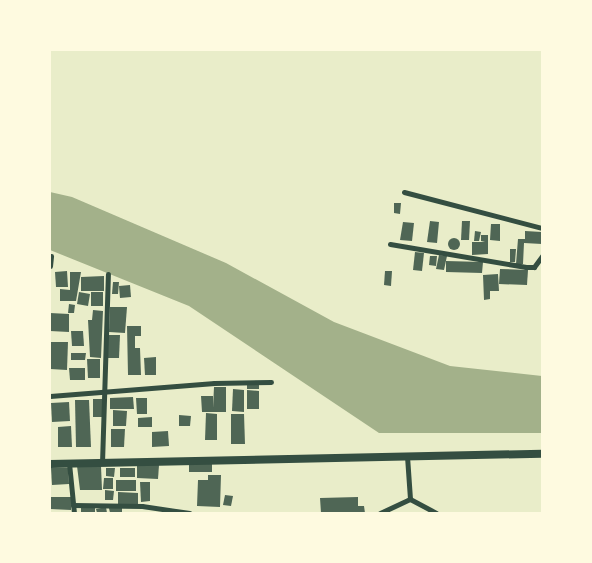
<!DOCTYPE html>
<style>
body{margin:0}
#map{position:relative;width:592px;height:563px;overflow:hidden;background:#e9edc9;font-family:Mulish,sans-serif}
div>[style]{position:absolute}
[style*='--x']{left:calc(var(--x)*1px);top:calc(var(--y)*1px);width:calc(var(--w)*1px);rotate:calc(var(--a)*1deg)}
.water>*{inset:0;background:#a3b18a}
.building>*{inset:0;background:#4f6655}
.round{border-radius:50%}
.minor>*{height:5px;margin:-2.5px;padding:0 2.5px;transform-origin:2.5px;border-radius:2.5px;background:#344e41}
.secondary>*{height:8px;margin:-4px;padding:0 4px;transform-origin:4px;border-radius:4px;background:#344e41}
span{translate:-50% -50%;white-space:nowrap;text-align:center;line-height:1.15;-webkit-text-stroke:4px #fefae0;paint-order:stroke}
.frame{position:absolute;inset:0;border:51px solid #fefae0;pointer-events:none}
</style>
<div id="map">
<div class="water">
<i style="clip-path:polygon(50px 192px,72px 197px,226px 263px,334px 322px,450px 366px,542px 376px,542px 433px,379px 433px,189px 306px,50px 250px)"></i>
</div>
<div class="building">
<i style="clip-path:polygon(394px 203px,401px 203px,400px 214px,394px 213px)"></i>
<i style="clip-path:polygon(430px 221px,439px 222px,437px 243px,427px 242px)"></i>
<i style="clip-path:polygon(462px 221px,470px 221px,469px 240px,461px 240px)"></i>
<i style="clip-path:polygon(403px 222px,414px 223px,412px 241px,400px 240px)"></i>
<i style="clip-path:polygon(491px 224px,500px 224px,500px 241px,490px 240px)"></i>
<i style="clip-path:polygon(475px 231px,481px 232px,479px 241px,474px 241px)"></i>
<i style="clip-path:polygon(525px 231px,542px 232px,542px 244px,524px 243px,523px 264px,516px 264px,518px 239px,525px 239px)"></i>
<i style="clip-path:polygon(481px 235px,488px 235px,488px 254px,472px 255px,472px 242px,485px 242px,481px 241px)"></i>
<i class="round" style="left:448px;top:238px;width:12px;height:12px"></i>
<i style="clip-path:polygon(510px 249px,516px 249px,515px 262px,510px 262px)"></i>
<i style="clip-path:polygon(415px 252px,424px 253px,422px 271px,413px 270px)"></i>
<i style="clip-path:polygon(439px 255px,447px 256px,444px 270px,436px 269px)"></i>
<i style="clip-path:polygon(430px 256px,437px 256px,436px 266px,429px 265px)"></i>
<i style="clip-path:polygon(446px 261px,483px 262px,482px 273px,446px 272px)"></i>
<i style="clip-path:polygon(500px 269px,528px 270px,527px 285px,499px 284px)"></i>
<i style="clip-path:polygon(67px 271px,68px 287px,56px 287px,55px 272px)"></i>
<i style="clip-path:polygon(385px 271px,392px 271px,391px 286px,384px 285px)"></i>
<i style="clip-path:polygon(70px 272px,81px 272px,76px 301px,60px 301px,60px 289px,70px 290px)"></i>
<i style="clip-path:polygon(498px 274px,499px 291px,490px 291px,490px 299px,484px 300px,483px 275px)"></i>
<i style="clip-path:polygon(104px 276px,104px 291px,81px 291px,81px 277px)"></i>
<i style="clip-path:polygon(113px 282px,119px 282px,118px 294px,112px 294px)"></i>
<i style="clip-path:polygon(130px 285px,131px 297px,120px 298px,119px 286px)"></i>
<i style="clip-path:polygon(79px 292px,90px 294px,88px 306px,77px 304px)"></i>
<i style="clip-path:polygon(91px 292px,103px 292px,103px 306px,91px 306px)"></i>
<i style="clip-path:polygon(69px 304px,75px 305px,74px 313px,68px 313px)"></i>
<i style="clip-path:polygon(110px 307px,127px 307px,125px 333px,109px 332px)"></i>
<i style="clip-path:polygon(93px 310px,103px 311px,101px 358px,90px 357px,88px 320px,92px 320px)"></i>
<i style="clip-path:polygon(50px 313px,69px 314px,69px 332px,50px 331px)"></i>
<i style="clip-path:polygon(127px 326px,141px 326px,141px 336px,135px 336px,135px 348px,140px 348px,141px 375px,128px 375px)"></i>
<i style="clip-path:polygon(71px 331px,83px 331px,84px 346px,72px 346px)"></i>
<i style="clip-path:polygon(108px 335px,120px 335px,119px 358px,108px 358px)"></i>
<i style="clip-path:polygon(50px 342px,68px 342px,67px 370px,50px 369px)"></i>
<i style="clip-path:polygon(71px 353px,86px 353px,85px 360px,71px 360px)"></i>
<i style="clip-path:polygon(156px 357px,156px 375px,145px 375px,144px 358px)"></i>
<i style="clip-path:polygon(87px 359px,100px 359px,100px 378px,88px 378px)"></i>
<i style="clip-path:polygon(69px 368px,85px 368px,85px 380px,70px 380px)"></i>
<i style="clip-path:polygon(247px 383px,259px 383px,259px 389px,247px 389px)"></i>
<i style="clip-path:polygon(214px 387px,226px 387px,226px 412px,202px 412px,201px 396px,213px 396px,213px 408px)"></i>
<i style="clip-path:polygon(233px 389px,244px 390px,244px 412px,232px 411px)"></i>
<i style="clip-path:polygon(247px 390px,259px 391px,259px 409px,247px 409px)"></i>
<i style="clip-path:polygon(133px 397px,134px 409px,110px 409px,110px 398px)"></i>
<i style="clip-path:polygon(136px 398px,147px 398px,147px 414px,137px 414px)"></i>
<i style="clip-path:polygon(93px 399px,102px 399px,103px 417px,93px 417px)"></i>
<i style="clip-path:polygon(75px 400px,89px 400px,91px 447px,76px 447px)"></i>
<i style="clip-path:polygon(69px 402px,70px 421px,52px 422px,51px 403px)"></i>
<i style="clip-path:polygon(113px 410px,127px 411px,126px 426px,113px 426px)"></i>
<i style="clip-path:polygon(206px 413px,217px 414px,217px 440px,205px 440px)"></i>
<i style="clip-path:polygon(231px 414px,244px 414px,245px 444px,231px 444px)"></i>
<i style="clip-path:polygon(179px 415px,191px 416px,190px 426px,179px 426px)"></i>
<i style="clip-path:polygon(152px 417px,152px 427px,138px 427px,138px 418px)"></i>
<i style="clip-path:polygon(71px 426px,72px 447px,58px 447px,58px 427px)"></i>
<i style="clip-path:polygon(111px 429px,125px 429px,124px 447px,111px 447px)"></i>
<i style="clip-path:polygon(168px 431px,169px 446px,152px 447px,152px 432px)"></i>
<i style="clip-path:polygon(212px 463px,212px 472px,189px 472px,189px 464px)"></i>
<i style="clip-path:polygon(137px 464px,159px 465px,158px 479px,137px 478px)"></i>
<i style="clip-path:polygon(77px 466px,101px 466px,102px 490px,80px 490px)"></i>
<i style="clip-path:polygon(51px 468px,68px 468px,69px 484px,52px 485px)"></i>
<i style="clip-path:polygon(106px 468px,115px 468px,114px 477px,106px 476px)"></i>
<i style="clip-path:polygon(120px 468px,135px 468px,135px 477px,120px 477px)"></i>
<i style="clip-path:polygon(208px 475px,221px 475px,220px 507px,197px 506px,198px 480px,208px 480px)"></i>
<i style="clip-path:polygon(104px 478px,113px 478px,113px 489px,103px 489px)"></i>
<i style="clip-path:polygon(116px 480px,136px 480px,136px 491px,116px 491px)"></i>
<i style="clip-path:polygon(140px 482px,150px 482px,150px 501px,141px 502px)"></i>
<i style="clip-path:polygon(105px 490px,114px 491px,113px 500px,105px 500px)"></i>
<i style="clip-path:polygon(118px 492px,138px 493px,138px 504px,118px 504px)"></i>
<i style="clip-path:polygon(225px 495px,233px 496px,231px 506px,223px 505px)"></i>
<i style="clip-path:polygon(50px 497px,71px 497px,71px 510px,50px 509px)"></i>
<i style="clip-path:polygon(358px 497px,358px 506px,364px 506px,365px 513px,321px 513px,320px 498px)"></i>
<i style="clip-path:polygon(95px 507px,95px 513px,81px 513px,81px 508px)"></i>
<i style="clip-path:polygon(106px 507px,107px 513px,97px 513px,96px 509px)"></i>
<i style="clip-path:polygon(109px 508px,122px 508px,122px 513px,110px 513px)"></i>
</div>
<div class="minor">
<i style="--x:404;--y:192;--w:143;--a:14.6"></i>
<i style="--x:390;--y:244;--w:138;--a:9.6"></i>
<i style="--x:526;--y:267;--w:8;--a:0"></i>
<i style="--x:534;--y:267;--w:14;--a:-54"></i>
<i style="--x:50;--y:266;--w:10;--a:-84"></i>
<i style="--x:50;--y:396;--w:165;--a:-4.5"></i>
<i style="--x:214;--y:383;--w:57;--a:-1"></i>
<i style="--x:407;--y:456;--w:43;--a:86"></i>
<i style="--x:410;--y:499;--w:30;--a:28"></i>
<i style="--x:69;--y:463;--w:50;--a:84.3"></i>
<i style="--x:102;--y:463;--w:189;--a:-88.2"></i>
<i style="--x:73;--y:505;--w:69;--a:0.8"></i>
<i style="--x:142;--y:506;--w:48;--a:8.5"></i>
<i style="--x:380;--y:513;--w:33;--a:-25"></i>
</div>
<div class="secondary">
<i style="--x:50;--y:464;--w:492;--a:-1.2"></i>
</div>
<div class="frame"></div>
</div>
